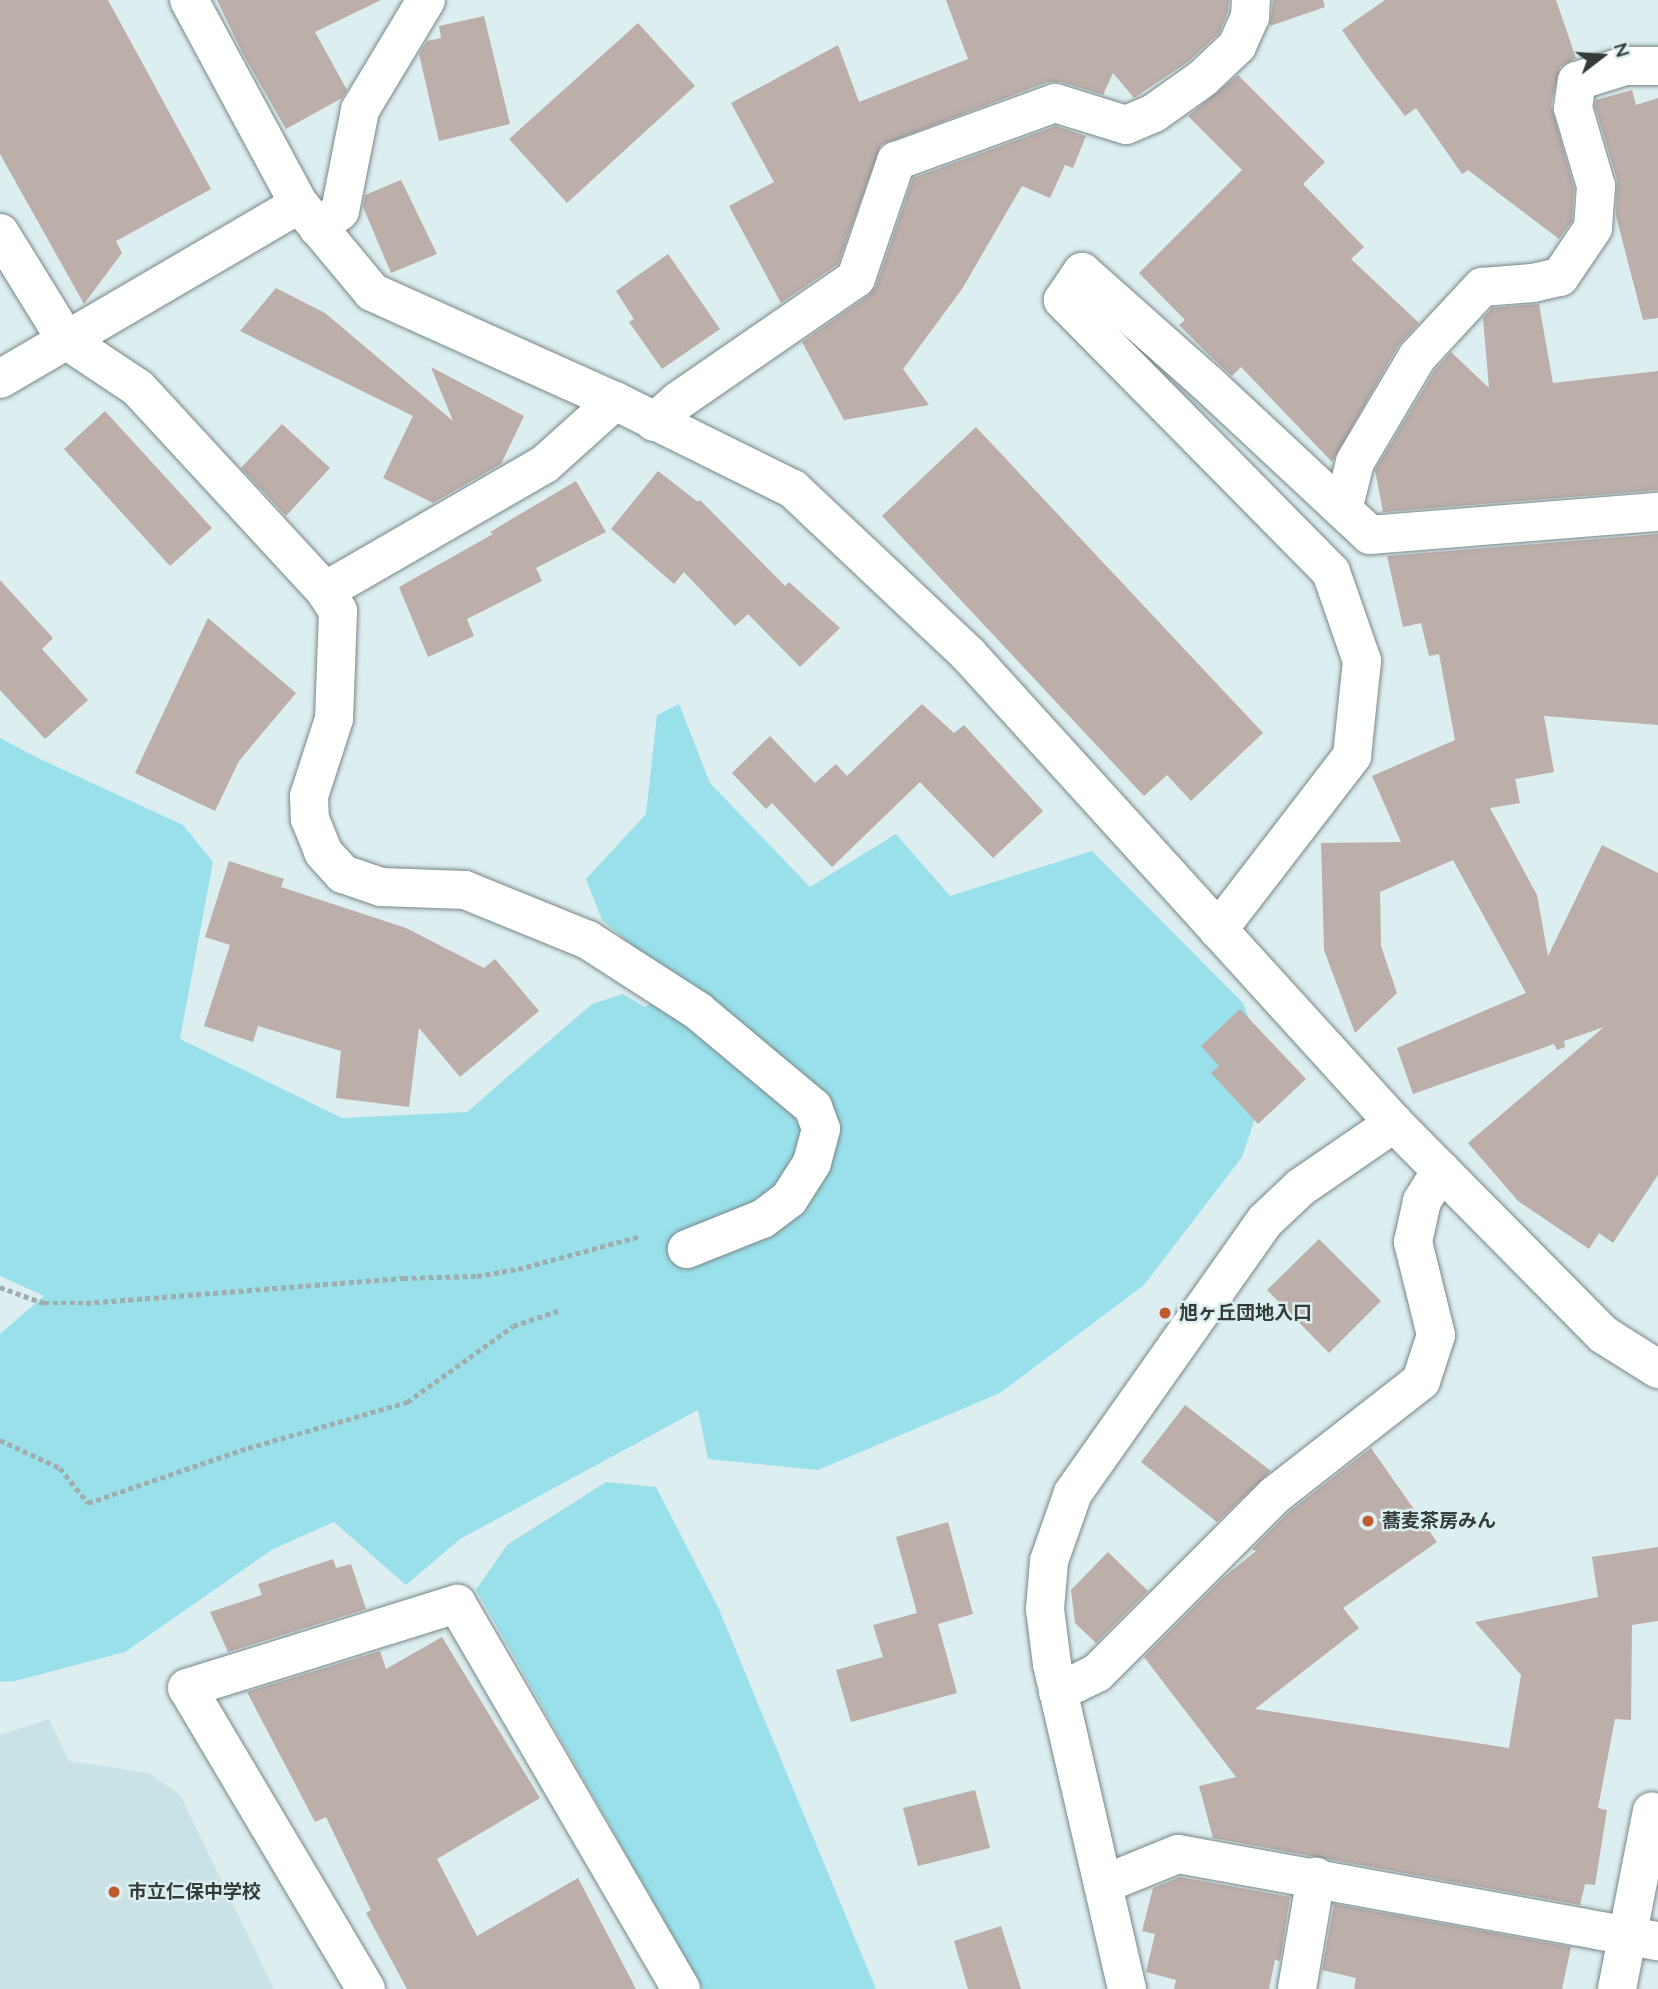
<!DOCTYPE html>
<meta charset="utf-8">
<style>
body{margin:0}
#map{position:relative;width:1658px;height:1989px;overflow:hidden;background:#ddeef0;font-family:Quicksand,"Noto Sans JP",sans-serif}
div>[style]{position:absolute}
[style*='--x']{left:calc(var(--x)*1px);top:calc(var(--y)*1px);width:calc(var(--w)*1px);rotate:calc(var(--a)*1deg)}
.built>*{inset:0;background:#c9e2e6}
.green>*{inset:0;background:#9ae0ea}
.building>*{inset:0;background:#bcaea9}
.path>*{height:4.5px;margin-top:-2.25px;transform-origin:0;background:repeating-linear-gradient(90deg,#a0adae 0 5px,transparent 0 8.5px)}
.roads{filter:drop-shadow(0 0 2px #788789) drop-shadow(0 0 2px #788789)}
.street>*{height:38px;margin:-19px;padding:0 19px;transform-origin:19px;border-radius:19px;background:#fff}
.secondary>*{height:38px;margin:-19px;padding:0 19px;transform-origin:19px;border-radius:19px;background:#fff}
.dots>*{width:19px;height:19px;translate:-50% -50%;box-sizing:border-box;border:4px solid #ddeef0;border-radius:50%}
span{translate:-50% -50%;white-space:nowrap;text-align:center;line-height:1.15;-webkit-text-stroke:5px #ddeef0;paint-order:stroke}
.poi-label{font-size:19px;color:#343b3b;font-weight:700}
.left{translate:0 -50%;text-align:left}
.north{position:absolute;left:1567px;top:21px;width:70px;height:70px;-webkit-text-stroke:5px #ddeef0;paint-order:stroke;rotate:73deg;font-size:19px;font-weight:700;line-height:28px;text-align:center;color:#343b3b}
.north::after{content:'';display:block;margin:auto;width:24px;height:32px;background:#343b3b;clip-path:polygon(50% 0,100% 100%,50% 72%,0 100%)}
</style>
<div id="map">
<div class="built">
<i style="clip-path:polygon(49px 1719px,69px 1761px,149px 1773px,180px 1795px,274px 1989px,0 1989px,0 1735px)"></i>
</div>
<div class="green">
<i style="clip-path:polygon(679px 704px,710px 783px,810px 887px,896px 834px,950px 896px,1092px 851px,1243px 1003px,1270px 1074px,1242px 1157px,1144px 1285px,1000px 1393px,818px 1470px,708px 1459px,698px 1410px,460px 1539px,406px 1585px,334px 1522px,273px 1549px,125px 1652px,15px 1681px,0 1682px,0 1334px,44px 1296px,0 1276px,0 738px,38px 758px,183px 825px,213px 862px,180px 1039px,342px 1118px,467px 1112px,592px 1004px,623px 994px,645px 1007px,681px 986px,602px 920px,586px 879px,646px 814px,657px 715px)"></i>
<i style="clip-path:polygon(606px 1482px,656px 1487px,718px 1607px,876px 1989px,703px 1989px,476px 1590px,507px 1545px)"></i>
</div>
<div class="building">
<i style="clip-path:polygon(0 0,108px 0,211px 189px,116px 241px,122px 253px,84px 304px,0 154px)"></i>
<i style="clip-path:polygon(217px 0,381px 0,315px 32px,347px 90px,342px 98px,286px 129px,243px 54px)"></i>
<i style="clip-path:polygon(946px 0,1229px 0,1228px 12px,1219px 33px,1189px 61px,1134px 98px,1113px 73px,1103px 95px,1061px 82px,1048px 82px,881px 145px,838px 264px,781px 303px,729px 206px,774px 182px,731px 103px,838px 45px,859px 102px,968px 59px)"></i>
<i style="clip-path:polygon(1273px 0,1323px 0,1325px 7px,1270px 26px)"></i>
<i style="clip-path:polygon(1385px 0,1556px 0,1576px 58px,1560px 67px,1551px 105px,1574px 188px,1572px 221px,1559px 239px,1468px 170px,1462px 174px,1416px 108px,1405px 116px,1370px 70px,1342px 30px)"></i>
<i style="clip-path:polygon(484px 16px,510px 124px,439px 141px,419px 54px,427px 41px,441px 38px,439px 26px)"></i>
<i style="clip-path:polygon(638px 23px,695px 86px,567px 203px,509px 139px)"></i>
<i style="clip-path:polygon(1238px 75px,1325px 162px,1303px 184px,1364px 247px,1351px 259px,1419px 323px,1398px 346px,1332px 462px,1241px 367px,1232px 376px,1210px 356px,1179px 325px,1185px 320px,1139px 273px,1242px 170px,1188px 116px)"></i>
<i style="clip-path:polygon(1632px 90px,1636px 105px,1658px 98px,1658px 318px,1643px 320px,1616px 216px,1617px 180px,1595px 106px,1596px 100px)"></i>
<i style="clip-path:polygon(1056px 126px,1086px 136px,1073px 168px,1065px 165px,1050px 198px,1022px 186px,962px 289px,903px 369px,929px 405px,844px 420px,802px 342px,868px 296px,876px 286px,913px 178px)"></i>
<i style="clip-path:polygon(401px 180px,437px 254px,391px 273px,363px 207px,365px 195px)"></i>
<i style="clip-path:polygon(668px 254px,720px 329px,662px 369px,629px 322px,634px 319px,616px 291px)"></i>
<i style="clip-path:polygon(276px 288px,325px 313px,453px 421px,431px 367px,524px 416px,501px 464px,433px 503px,383px 478px,413px 416px,240px 331px)"></i>
<i style="clip-path:polygon(1539px 304px,1553px 383px,1658px 371px,1658px 490px,1383px 512px,1375px 470px,1435px 370px,1451px 352px,1489px 388px,1483px 318px,1492px 308px)"></i>
<i style="clip-path:polygon(105px 411px,212px 528px,170px 566px,64px 449px)"></i>
<i style="clip-path:polygon(282px 424px,330px 468px,286px 516px,241px 468px)"></i>
<i style="clip-path:polygon(976px 427px,1263px 733px,1191px 801px,1167px 775px,1144px 796px,882px 516px)"></i>
<i style="clip-path:polygon(658px 471px,698px 502px,700px 500px,785px 586px,789px 582px,840px 628px,800px 667px,748px 614px,735px 626px,684px 572px,674px 584px,611px 529px)"></i>
<i style="clip-path:polygon(576px 481px,606px 532px,536px 568px,542px 581px,467px 619px,474px 636px,428px 657px,399px 587px,493px 534px,490px 532px)"></i>
<i style="clip-path:polygon(1658px 534px,1658px 725px,1544px 716px,1554px 772px,1515px 779px,1520px 803px,1490px 808px,1537px 895px,1548px 956px,1602px 845px,1658px 873px,1658px 1175px,1613px 1243px,1599px 1233px,1589px 1249px,1518px 1201px,1468px 1143px,1604px 1027px,1564px 1041px,1565px 1047px,1557px 1050px,1554px 1044px,1413px 1094px,1397px 1048px,1526px 993px,1453px 860px,1380px 892px,1381px 946px,1397px 993px,1355px 1033px,1324px 950px,1321px 843px,1401px 842px,1372px 776px,1455px 740px,1439px 654px,1429px 656px,1421px 623px,1403px 627px,1387px 556px)"></i>
<i style="clip-path:polygon(0 580px,53px 638px,42px 649px,88px 700px,45px 739px,0 690px)"></i>
<i style="clip-path:polygon(208px 618px,296px 693px,239px 761px,215px 811px,135px 773px)"></i>
<i style="clip-path:polygon(922px 704px,954px 733px,964px 725px,1043px 811px,993px 858px,920px 782px,832px 867px,772px 803px,766px 809px,732px 773px,770px 736px,815px 783px,836px 764px,847px 776px)"></i>
<i style="clip-path:polygon(229px 861px,284px 879px,281px 887px,406px 928px,484px 968px,495px 959px,539px 1011px,460px 1077px,419px 1028px,409px 1107px,336px 1098px,341px 1051px,258px 1026px,253px 1042px,204px 1026px,230px 945px,205px 937px)"></i>
<i style="clip-path:polygon(1240px 1009px,1306px 1079px,1258px 1124px,1211px 1073px,1219px 1066px,1201px 1046px)"></i>
<i style="clip-path:polygon(1319px 1239px,1381px 1301px,1329px 1353px,1267px 1290px)"></i>
<i style="clip-path:polygon(1185px 1405px,1271px 1471px,1217px 1522px,1141px 1462px)"></i>
<i style="clip-path:polygon(1371px 1448px,1437px 1542px,1343px 1608px,1359px 1628px,1255px 1709px,1509px 1748px,1521px 1675px,1475px 1622px,1598px 1597px,1592px 1557px,1658px 1547px,1658px 1621px,1632px 1625px,1631px 1720px,1615px 1719px,1598px 1808px,1607px 1810px,1595px 1885px,1585px 1884px,1580px 1905px,1213px 1838px,1199px 1786px,1236px 1777px,1144px 1657px,1224px 1577px,1256px 1551px,1252px 1549px,1290px 1511px)"></i>
<i style="clip-path:polygon(948px 1522px,973px 1614px,938px 1624px,957px 1693px,851px 1722px,836px 1670px,883px 1657px,873px 1625px,917px 1613px,896px 1537px)"></i>
<i style="clip-path:polygon(1108px 1552px,1148px 1591px,1096px 1643px,1075px 1623px,1071px 1590px)"></i>
<i style="clip-path:polygon(333px 1559px,336px 1568px,351px 1564px,366px 1609px,228px 1652px,210px 1612px,262px 1595px,258px 1584px)"></i>
<i style="clip-path:polygon(442px 1637px,540px 1798px,437px 1859px,477px 1936px,578px 1878px,636px 1989px,407px 1989px,366px 1913px,371px 1910px,326px 1817px,315px 1822px,247px 1692px,380px 1651px,386px 1669px)"></i>
<i style="clip-path:polygon(975px 1790px,990px 1848px,918px 1866px,903px 1808px)"></i>
<i style="clip-path:polygon(1180px 1877px,1290px 1897px,1280px 1961px,1275px 1960px,1269px 1989px,1174px 1989px,1176px 1980px,1146px 1972px,1155px 1934px,1142px 1931px,1153px 1888px)"></i>
<i style="clip-path:polygon(1334px 1904px,1571px 1947px,1562px 1989px,1354px 1989px,1356px 1978px,1322px 1970px)"></i>
<i style="clip-path:polygon(1001px 1926px,1021px 1989px,968px 1989px,954px 1941px)"></i>
</div>
<div class="path">
<i style="--x:0;--y:1287;--w:47;--a:20"></i>
<i style="--x:44;--y:1303;--w:42;--a:0"></i>
<i style="--x:86;--y:1303;--w:318;--a:-4.5"></i>
<i style="--x:403;--y:1278;--w:74;--a:-1.5"></i>
<i style="--x:477;--y:1276;--w:42;--a:-9.7"></i>
<i style="--x:518;--y:1269;--w:127;--a:-15"></i>
<i style="--x:0;--y:1440;--w:66;--a:25"></i>
<i style="--x:60;--y:1468;--w:45;--a:51.3"></i>
<i style="--x:88;--y:1503;--w:169;--a:-19"></i>
<i style="--x:248;--y:1448;--w:166;--a:-16.1"></i>
<i style="--x:407;--y:1402;--w:130;--a:-35.6"></i>
<i style="--x:513;--y:1326;--w:50;--a:-18.8"></i>
</div>
<div class="roads">
<div class="street">
<i style="--x:189;--y:0;--w:232;--a:61.7"></i>
<i style="--x:299;--y:204;--w:114;--a:50.3"></i>
<i style="--x:372;--y:292;--w:266;--a:24.2"></i>
<i style="--x:615;--y:401;--w:199;--a:26.3"></i>
<i style="--x:793;--y:489;--w:241;--a:43.3"></i>
<i style="--x:968;--y:654;--w:634;--a:47.75"></i>
<i style="--x:1394;--y:1123;--w:298;--a:45.3"></i>
<i style="--x:1604;--y:1335;--w:64;--a:32.2"></i>
<i style="--x:318;--y:228;--w:28;--a:-38"></i>
<i style="--x:340;--y:211;--w:103;--a:-78.8"></i>
<i style="--x:360;--y:110;--w:128;--a:-59"></i>
<i style="--x:0;--y:233;--w:126;--a:58.3"></i>
<i style="--x:66;--y:340;--w:87;--a:33.7"></i>
<i style="--x:138;--y:388;--w:276;--a:47.3"></i>
<i style="--x:325;--y:591;--w:24;--a:57"></i>
<i style="--x:338;--y:611;--w:108;--a:92.1"></i>
<i style="--x:334;--y:719;--w:81;--a:108"></i>
<i style="--x:309;--y:796;--w:23;--a:88"></i>
<i style="--x:310;--y:819;--w:35;--a:68"></i>
<i style="--x:323;--y:852;--w:30;--a:48"></i>
<i style="--x:343;--y:874;--w:40;--a:18.9"></i>
<i style="--x:381;--y:887;--w:84;--a:2"></i>
<i style="--x:465;--y:890;--w:133;--a:22.1"></i>
<i style="--x:588;--y:940;--w:131;--a:32.8"></i>
<i style="--x:698;--y:1011;--w:150;--a:39.9"></i>
<i style="--x:813;--y:1107;--w:23;--a:70"></i>
<i style="--x:821;--y:1129;--w:35;--a:105"></i>
<i style="--x:812;--y:1163;--w:43;--a:122.6"></i>
<i style="--x:789;--y:1199;--w:34;--a:143"></i>
<i style="--x:762;--y:1219;--w:81;--a:158.2"></i>
<i style="--x:0;--y:379;--w:346;--a:-30.3"></i>
<i style="--x:654;--y:422;--w:32;--a:-41"></i>
<i style="--x:678;--y:401;--w:216;--a:-34.6"></i>
<i style="--x:856;--y:278;--w:124;--a:-71.1"></i>
<i style="--x:896;--y:161;--w:169;--a:-20"></i>
<i style="--x:1055;--y:103;--w:74;--a:17.2"></i>
<i style="--x:1126;--y:125;--w:30;--a:-23"></i>
<i style="--x:1154;--y:113;--w:60;--a:-35.5"></i>
<i style="--x:1203;--y:78;--w:47;--a:-43.3"></i>
<i style="--x:1237;--y:46;--w:32;--a:-66"></i>
<i style="--x:1250;--y:17;--w:17;--a:-87"></i>
<i style="--x:1343;--y:510;--w:49;--a:-76"></i>
<i style="--x:1355;--y:462;--w:122;--a:-59.4"></i>
<i style="--x:1417;--y:357;--w:96;--a:-47.1"></i>
<i style="--x:1482;--y:287;--w:51;--a:-4.5"></i>
<i style="--x:1533;--y:283;--w:28;--a:-13"></i>
<i style="--x:1560;--y:277;--w:59;--a:-56"></i>
<i style="--x:1593;--y:228;--w:42;--a:-85.9"></i>
<i style="--x:1596;--y:186;--w:81;--a:-106.4"></i>
<i style="--x:1573;--y:108;--w:27;--a:-82"></i>
<i style="--x:1577;--y:81;--w:50;--a:-17.4"></i>
<i style="--x:1625;--y:66;--w:33;--a:0"></i>
<i style="--x:325;--y:591;--w:254;--a:-30"></i>
<i style="--x:545;--y:464;--w:94;--a:-42"></i>
<i style="--x:1218;--y:930;--w:220;--a:-52.4"></i>
<i style="--x:1352;--y:756;--w:96;--a:-84"></i>
<i style="--x:1362;--y:661;--w:94;--a:-109.2"></i>
<i style="--x:1331;--y:572;--w:382;--a:-134.6"></i>
<i style="--x:1063;--y:300;--w:34;--a:-56"></i>
<i style="--x:1082;--y:272;--w:166;--a:41.6"></i>
<i style="--x:1206;--y:382;--w:224;--a:43"></i>
<i style="--x:1370;--y:535;--w:289;--a:-4.6"></i>
<i style="--x:1058;--y:1692;--w:43;--a:-26"></i>
<i style="--x:1097;--y:1673;--w:252;--a:-45"></i>
<i style="--x:1275;--y:1495;--w:185;--a:-38"></i>
<i style="--x:1421;--y:1381;--w:48;--a:-71.9"></i>
<i style="--x:1436;--y:1335;--w:96;--a:-103.9"></i>
<i style="--x:1413;--y:1242;--w:42;--a:-77.6"></i>
<i style="--x:1422;--y:1201;--w:36;--a:-58"></i>
<i style="--x:1104;--y:1884;--w:80;--a:-22.1"></i>
<i style="--x:1178;--y:1854;--w:488;--a:10.3"></i>
<i style="--x:366;--y:1989;--w:350;--a:-120.7"></i>
<i style="--x:187;--y:1688;--w:283;--a:-17.3"></i>
<i style="--x:457;--y:1604;--w:445;--a:59.8"></i>
<i style="--x:1297;--y:1989;--w:114;--a:-80.4"></i>
<i style="--x:1617;--y:1989;--w:181;--a:-78.9"></i>
</div>
<div class="secondary">
<i style="--x:1127;--y:1989;--w:334;--a:-103"></i>
<i style="--x:1052;--y:1664;--w:55;--a:-97.3"></i>
<i style="--x:1045;--y:1609;--w:48;--a:-85.2"></i>
<i style="--x:1049;--y:1561;--w:72;--a:-70.6"></i>
<i style="--x:1073;--y:1493;--w:333;--a:-54.8"></i>
<i style="--x:1265;--y:1221;--w:50;--a:-43.4"></i>
<i style="--x:1301;--y:1187;--w:113;--a:-34.5"></i>
</div>
</div>
<div class="dots">
<i style="left:1165px;top:1313px;background:#c0592d"></i>
<i style="left:1368px;top:1521px;background:#c0592d"></i>
<i style="left:114px;top:1892px;background:#c0592d"></i>
</div>
<div class="poi-label">
<span class="left" style="left:1179px;top:1313px">旭ヶ丘団地入口</span>
<span class="left" style="left:1382px;top:1521px">蕎麦茶房みん</span>
<span class="left" style="left:128px;top:1892px">市立仁保中学校</span>
</div>
<div class="north">N</div>
</div>
